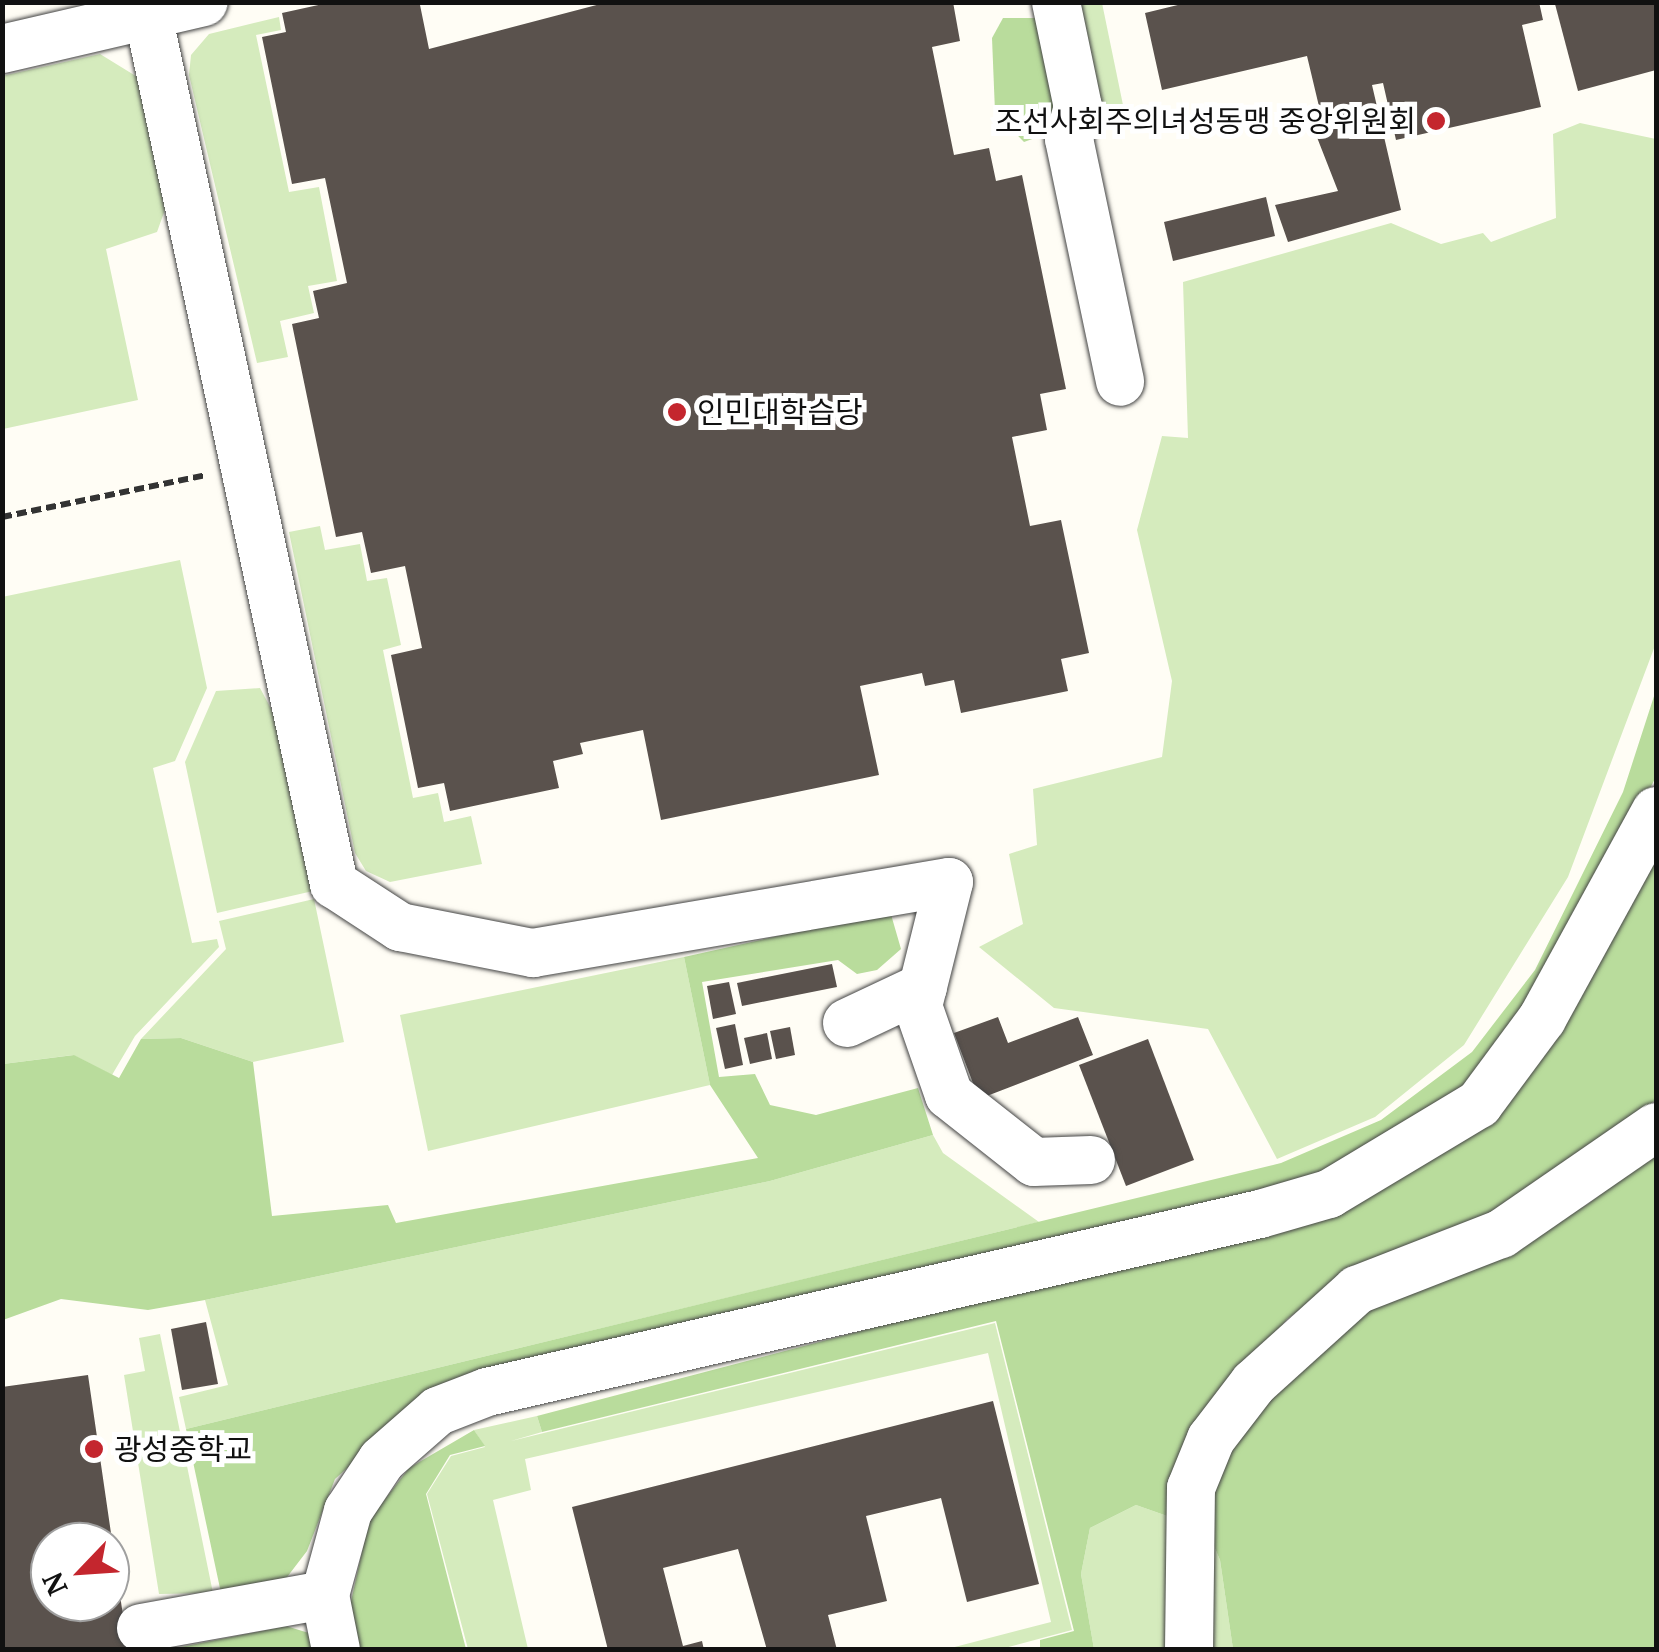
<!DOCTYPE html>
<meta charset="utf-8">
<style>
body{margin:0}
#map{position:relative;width:1659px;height:1652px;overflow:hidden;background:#fffdf5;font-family:"PT Serif","Noto Sans KR",serif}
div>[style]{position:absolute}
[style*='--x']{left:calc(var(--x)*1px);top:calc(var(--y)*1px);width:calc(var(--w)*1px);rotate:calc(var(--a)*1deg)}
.green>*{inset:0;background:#d5ebbd}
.forest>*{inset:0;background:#b9dc9c}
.building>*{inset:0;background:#5a524d}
.path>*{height:6px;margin-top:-3px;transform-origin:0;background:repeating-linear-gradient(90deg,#333 0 10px,transparent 0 15px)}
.roads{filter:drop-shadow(0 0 2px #444) drop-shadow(0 0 2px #444)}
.minor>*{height:48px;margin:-24px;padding:0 24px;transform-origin:24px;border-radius:24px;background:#fff}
.dots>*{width:28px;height:28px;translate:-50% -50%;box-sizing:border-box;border:5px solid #fff;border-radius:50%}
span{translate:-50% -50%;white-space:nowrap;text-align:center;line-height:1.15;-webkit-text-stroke:10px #fff;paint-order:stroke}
.poi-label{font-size:30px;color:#111}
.right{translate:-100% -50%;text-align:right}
.left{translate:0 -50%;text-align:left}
.frame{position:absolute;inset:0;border:5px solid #111;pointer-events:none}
.north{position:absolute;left:30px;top:1522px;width:100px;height:100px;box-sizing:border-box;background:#fff;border:2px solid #a0a0a0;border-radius:50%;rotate:245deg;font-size:28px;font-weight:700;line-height:40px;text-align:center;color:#111}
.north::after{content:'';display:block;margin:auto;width:35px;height:45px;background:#c4262e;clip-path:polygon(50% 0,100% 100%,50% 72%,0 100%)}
</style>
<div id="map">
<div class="green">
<i style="clip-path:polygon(1074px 3px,1102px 3px,1123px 105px,1097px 110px)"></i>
<i style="clip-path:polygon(279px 17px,281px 30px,256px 35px,289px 192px,319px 187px,337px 281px,308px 286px,314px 313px,280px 321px,288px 357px,257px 363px,189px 75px,191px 55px,209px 34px)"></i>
<i style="clip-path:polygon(100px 54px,139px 78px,166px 207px,157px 232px,106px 249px,138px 400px,3px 429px,2px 76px)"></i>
<i style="clip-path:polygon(1580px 123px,1656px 139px,1656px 643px,1568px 877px,1464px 1045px,1375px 1117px,1277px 1159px,1208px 1029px,1054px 1008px,979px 947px,1023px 924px,1009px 854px,1037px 845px,1033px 789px,1162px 757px,1172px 681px,1137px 530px,1162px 436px,1188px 438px,1183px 282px,1391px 223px,1441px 244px,1483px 233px,1491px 242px,1556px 218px,1553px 134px)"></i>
<i style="clip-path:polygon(320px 526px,325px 550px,360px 544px,367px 581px,387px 578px,401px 645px,383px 650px,413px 798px,438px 793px,444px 822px,471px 816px,482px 864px,390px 882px,366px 871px,355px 853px,289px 532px)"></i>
<i style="clip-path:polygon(180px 560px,207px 688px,175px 761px,153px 768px,192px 943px,217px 939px,219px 947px,135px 1036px,112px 1075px,73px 1055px,3px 1064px,2px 597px)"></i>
<i style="clip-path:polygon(260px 688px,275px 716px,313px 891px,217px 913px,185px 762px,216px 691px)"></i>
<i style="clip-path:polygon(314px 899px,344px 1042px,253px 1062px,181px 1038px,141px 1039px,226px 949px,219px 921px)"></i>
<i style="clip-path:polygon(684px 957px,710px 1085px,428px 1151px,400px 1015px)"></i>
<i style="clip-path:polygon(933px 1135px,943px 1153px,1039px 1222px,186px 1429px,179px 1397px,228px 1385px,205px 1300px,770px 1181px)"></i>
<i style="clip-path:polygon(995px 1323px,1072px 1630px,1001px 1649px,947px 1649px,1051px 1622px,988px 1353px,525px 1459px,531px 1490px,493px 1500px,528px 1649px,468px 1649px,427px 1494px,451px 1456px,485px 1447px,474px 1430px,537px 1416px,542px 1432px,511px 1441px)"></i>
<i style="clip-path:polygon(160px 1334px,213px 1593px,159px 1594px,124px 1375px,145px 1371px,139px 1338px)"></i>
<i style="clip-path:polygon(1136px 1505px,1170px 1517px,1169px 1649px,1094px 1649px,1081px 1574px,1090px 1528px)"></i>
<i style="clip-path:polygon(1202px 1518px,1220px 1560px,1233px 1649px,1207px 1649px)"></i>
</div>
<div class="forest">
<i style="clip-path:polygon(1003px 18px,1039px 18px,1057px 97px,1049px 133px,1024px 142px,995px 112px,992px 38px)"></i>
<i style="clip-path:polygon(1656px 690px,1656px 777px,1532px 1008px,1470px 1090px,1329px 1176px,415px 1407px,335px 1479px,307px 1551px,281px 1585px,221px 1593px,186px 1429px,1281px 1163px,1381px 1120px,1472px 1052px,1535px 970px,1623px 792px)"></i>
<i style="clip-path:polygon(1656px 838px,1656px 1100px,1487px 1217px,1347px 1276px,1287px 1319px,1244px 1375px,1170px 1517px,1136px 1505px,1090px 1528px,1081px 1574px,1094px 1649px,1040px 1649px,1040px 1640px,1074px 1631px,996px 1321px,542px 1432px,537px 1416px,1200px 1242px,1428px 1147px)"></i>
<i style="clip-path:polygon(890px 911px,901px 949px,877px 970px,857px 974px,838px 960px,702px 982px,719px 1077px,755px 1074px,770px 1105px,816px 1115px,918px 1088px,933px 1135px,770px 1181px,205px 1300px,148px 1310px,61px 1299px,3px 1320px,3px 1064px,74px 1055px,119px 1078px,141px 1039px,181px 1038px,253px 1062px,272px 1216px,388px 1205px,396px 1223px,758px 1158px,710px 1085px,684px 957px)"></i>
<i style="clip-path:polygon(1656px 1152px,1656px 1649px,1233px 1649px,1220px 1560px,1202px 1518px,1243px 1424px,1361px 1308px,1511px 1246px,1588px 1204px)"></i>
<i style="clip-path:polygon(474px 1430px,485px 1446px,450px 1455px,426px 1494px,466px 1649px,358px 1649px,350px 1606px,369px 1520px,409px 1468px)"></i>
<i style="clip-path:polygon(286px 1626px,312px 1634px,316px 1650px,166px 1650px)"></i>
</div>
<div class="building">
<i style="clip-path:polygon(332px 2px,420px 5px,429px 49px,608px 2px,953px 2px,960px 41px,932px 47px,954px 155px,989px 148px,996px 181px,1022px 175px,1066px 389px,1040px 394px,1047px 430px,1012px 437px,1030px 526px,1061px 520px,1089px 653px,1061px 659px,1068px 691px,961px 713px,954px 680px,925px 686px,922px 673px,860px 686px,879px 775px,661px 820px,643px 730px,580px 743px,583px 754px,553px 761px,559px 788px,450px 811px,444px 783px,418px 788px,391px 655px,422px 648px,405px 566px,371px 573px,362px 532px,336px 537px,292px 324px,319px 318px,313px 291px,347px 283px,325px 178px,292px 184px,262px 37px,286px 32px,282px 13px)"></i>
<i style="clip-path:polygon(1190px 2px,1539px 2px,1543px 20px,1522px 25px,1541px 107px,1396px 140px,1383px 83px,1372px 85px,1401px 210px,1288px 242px,1275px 205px,1338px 191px,1311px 122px,1322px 119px,1307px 56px,1162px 90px,1145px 13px)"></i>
<i style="clip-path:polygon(1656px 2px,1656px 70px,1578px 91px,1555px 4px)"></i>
<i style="clip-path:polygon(1266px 197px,1275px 236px,1173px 261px,1164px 222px)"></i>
<i style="clip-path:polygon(832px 964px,837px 987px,742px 1006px,737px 983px)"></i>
<i style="clip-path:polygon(729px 982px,736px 1014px,713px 1019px,707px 986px)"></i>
<i style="clip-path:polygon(998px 1017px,1008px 1043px,1078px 1017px,1093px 1055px,979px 1099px,954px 1033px)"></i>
<i style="clip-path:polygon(735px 1024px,743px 1065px,725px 1069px,716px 1028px)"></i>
<i style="clip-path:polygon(790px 1027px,795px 1055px,776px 1059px,770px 1031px)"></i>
<i style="clip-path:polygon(767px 1033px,772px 1059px,750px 1064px,744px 1038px)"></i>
<i style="clip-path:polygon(1148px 1039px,1194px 1160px,1126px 1186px,1079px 1065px)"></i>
<i style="clip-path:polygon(206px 1322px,218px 1384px,182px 1390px,171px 1329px)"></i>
<i style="clip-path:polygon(evenodd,88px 1375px,128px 1650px,2px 1650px,2px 1387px,88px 1375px,50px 1542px,110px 1542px,110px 1602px,50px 1602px,50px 1542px)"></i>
<i style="clip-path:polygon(993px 1401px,1039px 1584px,967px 1602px,941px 1498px,866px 1516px,887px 1601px,828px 1615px,837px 1650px,767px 1650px,738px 1549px,663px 1568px,683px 1646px,702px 1641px,704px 1650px,608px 1650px,572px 1507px)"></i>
</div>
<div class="path">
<i style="--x:2;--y:517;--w:208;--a:-11.6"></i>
</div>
<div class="roads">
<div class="minor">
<i style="--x:1056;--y:2;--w:107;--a:78.2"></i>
<i style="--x:1078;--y:107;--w:33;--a:106"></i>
<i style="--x:1069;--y:139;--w:248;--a:78.1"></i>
<i style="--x:148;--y:15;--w:889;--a:77.92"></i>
<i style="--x:334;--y:884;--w:79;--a:33.1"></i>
<i style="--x:400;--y:927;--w:136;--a:11.1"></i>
<i style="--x:533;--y:953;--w:422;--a:-9.7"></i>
<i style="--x:949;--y:882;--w:128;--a:104"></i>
<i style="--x:918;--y:1006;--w:94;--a:70.8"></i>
<i style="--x:949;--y:1095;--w:108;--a:38.2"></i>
<i style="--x:1034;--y:1162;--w:57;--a:-2"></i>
<i style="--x:2;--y:49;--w:207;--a:-13.1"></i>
<i style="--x:847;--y:1023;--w:84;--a:-25.3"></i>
<i style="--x:141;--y:1628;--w:187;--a:-10.2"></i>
<i style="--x:336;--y:1650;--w:56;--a:-101.3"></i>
<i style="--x:325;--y:1595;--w:87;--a:-74.7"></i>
<i style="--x:348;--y:1511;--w:61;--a:-56.3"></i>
<i style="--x:382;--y:1460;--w:74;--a:-41.2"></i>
<i style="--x:438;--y:1411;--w:53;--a:-21.2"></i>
<i style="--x:487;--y:1392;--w:793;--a:-12.97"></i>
<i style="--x:1260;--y:1214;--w:72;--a:-16.2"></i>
<i style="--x:1329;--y:1194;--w:175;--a:-31"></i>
<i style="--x:1479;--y:1104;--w:106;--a:-53.5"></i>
<i style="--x:1542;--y:1019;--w:237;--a:-61.3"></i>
<i style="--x:1189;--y:1650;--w:162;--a:-89.3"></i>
<i style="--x:1191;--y:1488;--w:53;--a:-67.8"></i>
<i style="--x:1211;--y:1439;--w:71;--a:-52.5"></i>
<i style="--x:1254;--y:1383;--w:139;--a:-42.1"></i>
<i style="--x:1357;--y:1290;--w:155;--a:-21.3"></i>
<i style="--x:1501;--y:1234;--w:188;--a:-34.6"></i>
</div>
</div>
<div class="dots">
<i style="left:1436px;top:121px;background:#c4262e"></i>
<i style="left:677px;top:412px;background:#c4262e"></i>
<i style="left:94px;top:1449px;background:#c4262e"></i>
</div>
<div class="poi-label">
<span class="right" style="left:1416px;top:121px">조선사회주의녀성동맹 중앙위원회</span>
<span class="left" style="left:697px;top:412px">인민대학습당</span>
<span class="left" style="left:114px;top:1449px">광성중학교</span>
</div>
<div class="frame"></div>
<div class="north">N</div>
</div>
